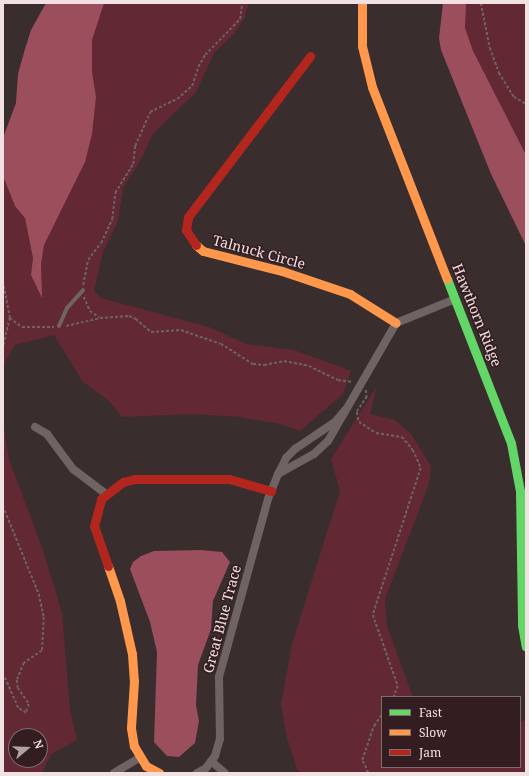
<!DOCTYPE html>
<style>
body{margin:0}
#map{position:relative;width:529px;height:776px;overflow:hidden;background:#392d2e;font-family:"Noto Serif",serif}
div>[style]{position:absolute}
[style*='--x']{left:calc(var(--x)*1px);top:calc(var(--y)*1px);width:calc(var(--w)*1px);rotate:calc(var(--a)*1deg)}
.green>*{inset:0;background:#622834}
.water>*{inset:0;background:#9b4e5c}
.path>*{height:1.5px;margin-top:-0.75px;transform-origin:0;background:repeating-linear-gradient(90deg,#6d6263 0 3px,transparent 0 5px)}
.lane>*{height:4px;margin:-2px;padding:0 2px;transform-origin:2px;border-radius:2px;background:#706364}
.street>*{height:8px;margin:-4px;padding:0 4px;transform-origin:4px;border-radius:4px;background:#706364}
.fast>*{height:9px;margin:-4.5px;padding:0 4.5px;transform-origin:4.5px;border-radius:4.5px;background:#63d668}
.slow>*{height:9px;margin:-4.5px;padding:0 4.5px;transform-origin:4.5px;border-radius:4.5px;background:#ff974d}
.jam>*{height:9px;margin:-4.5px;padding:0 4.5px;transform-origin:4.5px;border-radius:4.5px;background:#b3261e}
span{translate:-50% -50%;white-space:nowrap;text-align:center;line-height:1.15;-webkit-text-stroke:3px #341d21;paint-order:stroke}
.street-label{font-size:14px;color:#f2e1e3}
.frame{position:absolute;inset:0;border:4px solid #f2e1e3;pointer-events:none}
.legend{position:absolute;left:381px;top:696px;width:140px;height:72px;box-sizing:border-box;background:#341d21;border:1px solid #806b6f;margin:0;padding:5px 7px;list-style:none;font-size:12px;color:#f2e1e3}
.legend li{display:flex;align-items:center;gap:8px;height:20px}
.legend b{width:20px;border:1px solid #806b6f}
.north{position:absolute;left:8px;top:728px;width:40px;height:40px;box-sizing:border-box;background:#341d21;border:1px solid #806b6f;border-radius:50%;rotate:71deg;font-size:11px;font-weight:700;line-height:16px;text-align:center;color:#f2e1e3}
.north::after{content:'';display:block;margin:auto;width:14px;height:18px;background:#b1a2a4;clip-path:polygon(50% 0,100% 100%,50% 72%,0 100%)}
</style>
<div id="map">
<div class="green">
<i style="clip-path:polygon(46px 3px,249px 3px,244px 19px,233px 35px,214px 53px,196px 92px,153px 134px,139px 163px,123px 188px,118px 221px,103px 252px,94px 291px,101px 298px,209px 327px,246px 344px,294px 350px,351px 371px,343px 394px,300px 431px,281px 424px,239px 417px,193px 414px,122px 417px,108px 400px,83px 382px,54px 335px,15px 345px,3px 365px,3px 138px,16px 103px,18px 74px,25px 49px,31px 30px)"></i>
<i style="clip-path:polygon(456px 3px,526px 3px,526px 228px)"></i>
<i style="clip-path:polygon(377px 386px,370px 414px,395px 420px,412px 435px,431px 467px,429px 484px,385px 599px,387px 626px,413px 697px,382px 697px,382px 767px,520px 767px,520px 722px,526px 720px,526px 773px,300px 773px,297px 769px,287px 738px,281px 704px,292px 644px,340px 491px,331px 459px)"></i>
<i style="clip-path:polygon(evenodd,3px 421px,9px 459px,43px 550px,62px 613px,70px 710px,77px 740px,51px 754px,42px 773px,3px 773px,3px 421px,16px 736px,40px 736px,40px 760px,16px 760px,16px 736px)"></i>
</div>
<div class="water">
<i style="clip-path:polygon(46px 3px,104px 3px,92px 40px,92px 72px,96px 97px,92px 134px,85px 162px,44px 245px,41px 264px,42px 298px,31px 275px,33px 258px,25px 218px,15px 206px,3px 176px,3px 138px,16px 103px,18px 74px,25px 49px,31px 30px)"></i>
<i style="clip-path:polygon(443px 3px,466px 3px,465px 28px,473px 51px,526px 155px,526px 246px,491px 174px,441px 50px,439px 38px)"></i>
<i style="clip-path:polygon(201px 550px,222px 552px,230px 562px,213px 601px,211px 629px,198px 665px,196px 705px,199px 721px,195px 743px,179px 757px,167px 756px,154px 742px,157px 652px,150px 622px,130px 569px,133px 562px,141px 556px,154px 551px)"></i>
</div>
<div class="path">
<i style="--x:481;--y:3;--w:46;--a:78.7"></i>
<i style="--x:490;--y:48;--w:27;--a:70"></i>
<i style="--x:499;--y:73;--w:28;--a:58"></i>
<i style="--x:514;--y:97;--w:14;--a:30"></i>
<i style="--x:3;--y:281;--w:38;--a:79"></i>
<i style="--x:10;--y:318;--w:32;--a:103"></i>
<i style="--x:83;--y:285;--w:25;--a:-79"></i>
<i style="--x:88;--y:260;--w:21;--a:-53"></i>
<i style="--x:101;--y:243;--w:26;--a:-65"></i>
<i style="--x:112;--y:219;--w:26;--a:-83"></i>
<i style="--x:115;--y:193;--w:34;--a:-58"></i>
<i style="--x:133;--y:164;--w:18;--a:-84"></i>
<i style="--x:135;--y:146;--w:37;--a:-66"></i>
<i style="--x:150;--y:112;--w:30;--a:-26"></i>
<i style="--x:177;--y:99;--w:20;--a:-41"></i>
<i style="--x:192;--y:86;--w:20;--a:-72"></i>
<i style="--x:198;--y:67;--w:14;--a:-60"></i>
<i style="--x:205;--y:55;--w:50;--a:-45.8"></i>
<i style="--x:240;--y:19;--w:16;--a:-83"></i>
<i style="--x:84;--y:297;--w:15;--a:67"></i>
<i style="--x:90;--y:311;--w:11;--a:34"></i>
<i style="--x:10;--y:318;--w:15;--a:37"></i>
<i style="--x:22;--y:327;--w:32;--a:0"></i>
<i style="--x:66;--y:326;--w:35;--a:-13"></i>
<i style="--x:100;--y:318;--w:29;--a:-4"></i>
<i style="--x:129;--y:316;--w:8;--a:23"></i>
<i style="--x:136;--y:319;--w:20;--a:41"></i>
<i style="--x:151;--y:332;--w:30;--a:-4"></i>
<i style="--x:181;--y:330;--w:42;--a:19.3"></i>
<i style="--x:221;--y:344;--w:38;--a:32"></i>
<i style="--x:253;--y:364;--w:11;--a:5"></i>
<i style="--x:264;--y:365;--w:20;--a:-11"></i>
<i style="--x:284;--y:361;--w:25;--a:11"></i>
<i style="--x:309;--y:366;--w:32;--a:26"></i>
<i style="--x:338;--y:380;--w:15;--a:8"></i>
<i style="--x:366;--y:390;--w:7;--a:82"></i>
<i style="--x:367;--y:397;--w:18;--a:124"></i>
<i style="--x:357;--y:412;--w:10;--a:79"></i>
<i style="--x:359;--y:422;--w:20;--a:33"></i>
<i style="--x:376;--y:433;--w:26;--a:9"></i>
<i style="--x:402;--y:437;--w:17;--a:50"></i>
<i style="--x:413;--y:450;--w:20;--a:66"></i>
<i style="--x:421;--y:468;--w:155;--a:108.1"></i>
<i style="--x:373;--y:615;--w:75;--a:70.6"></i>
<i style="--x:398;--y:686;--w:12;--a:110"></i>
<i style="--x:3;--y:506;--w:95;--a:67.8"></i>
<i style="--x:39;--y:594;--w:24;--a:78"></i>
<i style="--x:44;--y:617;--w:34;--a:93"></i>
<i style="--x:42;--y:651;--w:22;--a:146"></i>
<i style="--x:24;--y:663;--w:18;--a:112"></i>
<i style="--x:17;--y:680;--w:8;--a:83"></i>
<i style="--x:18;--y:688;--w:19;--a:55"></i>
<i style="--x:29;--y:704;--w:9;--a:108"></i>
<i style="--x:26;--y:713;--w:9;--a:-148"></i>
<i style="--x:18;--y:708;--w:36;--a:-114"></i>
<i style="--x:368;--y:773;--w:14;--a:-115"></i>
<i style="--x:362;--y:760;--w:36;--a:-71"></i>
<i style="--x:374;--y:726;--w:14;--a:-56"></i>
</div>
<div class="lane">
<i style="--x:59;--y:326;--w:20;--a:-66"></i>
<i style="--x:67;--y:308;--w:24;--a:-48"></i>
</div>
<div class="street">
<i style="--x:35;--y:427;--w:14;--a:30"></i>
<i style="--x:47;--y:434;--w:44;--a:53.4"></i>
<i style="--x:73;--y:469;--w:41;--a:37.1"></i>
<i style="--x:278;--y:474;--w:41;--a:-29.1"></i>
<i style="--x:314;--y:454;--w:19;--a:-43"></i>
<i style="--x:328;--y:441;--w:136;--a:-60"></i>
<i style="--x:396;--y:323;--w:64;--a:-22.1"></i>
<i style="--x:211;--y:761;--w:18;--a:41"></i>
<i style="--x:114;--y:773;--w:29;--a:-31"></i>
<i style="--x:197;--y:773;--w:10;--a:-29"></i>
<i style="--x:206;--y:768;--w:15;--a:-53"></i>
<i style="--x:215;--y:756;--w:18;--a:-74"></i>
<i style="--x:220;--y:739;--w:62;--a:-90.9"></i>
<i style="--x:219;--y:677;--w:185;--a:-74.6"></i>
<i style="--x:268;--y:499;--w:27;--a:-68"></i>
<i style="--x:278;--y:474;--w:18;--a:-63"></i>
<i style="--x:286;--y:458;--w:13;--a:-45"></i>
<i style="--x:295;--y:449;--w:48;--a:-34"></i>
<i style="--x:335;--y:422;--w:16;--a:-50"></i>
</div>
<div class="fast">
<i style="--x:447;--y:279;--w:176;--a:68.7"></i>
<i style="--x:511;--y:443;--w:49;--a:79.4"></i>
<i style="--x:520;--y:491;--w:134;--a:89.1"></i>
<i style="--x:522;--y:625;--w:22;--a:80"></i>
</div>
<div class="slow">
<i style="--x:362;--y:3;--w:43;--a:90"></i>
<i style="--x:362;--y:46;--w:42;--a:76.3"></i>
<i style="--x:372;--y:87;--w:206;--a:68.7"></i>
<i style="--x:196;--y:245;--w:9;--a:41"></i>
<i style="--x:203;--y:251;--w:81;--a:14.2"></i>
<i style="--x:282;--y:271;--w:72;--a:18.7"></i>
<i style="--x:350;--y:294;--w:54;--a:32.2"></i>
<i style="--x:108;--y:566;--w:37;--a:71"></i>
<i style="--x:120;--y:601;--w:54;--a:77.2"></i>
<i style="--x:132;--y:654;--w:27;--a:86"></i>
<i style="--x:134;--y:681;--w:47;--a:93.7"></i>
<i style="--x:131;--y:728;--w:18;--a:81"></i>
<i style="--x:134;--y:746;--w:23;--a:59"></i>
<i style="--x:146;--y:766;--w:15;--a:28"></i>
</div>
<div class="jam">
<i style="--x:196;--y:245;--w:18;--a:-124"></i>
<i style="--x:186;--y:230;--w:13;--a:-81"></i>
<i style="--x:188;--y:217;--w:202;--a:-52.8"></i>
<i style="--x:108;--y:566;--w:42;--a:-109.3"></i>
<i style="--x:94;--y:526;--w:28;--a:-75"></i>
<i style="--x:101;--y:499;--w:28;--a:-38"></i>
<i style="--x:123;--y:482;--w:12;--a:-14"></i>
<i style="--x:135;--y:479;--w:94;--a:0"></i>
<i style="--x:229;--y:479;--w:44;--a:15.9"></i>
</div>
<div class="street-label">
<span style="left:259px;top:252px;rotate:15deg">Talnuck Circle</span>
<span style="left:477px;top:315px;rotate:68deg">Hawthorn Ridge</span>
<span style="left:222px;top:619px;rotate:-75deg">Great Blue Trace</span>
</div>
<div class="frame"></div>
<ul class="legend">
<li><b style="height:5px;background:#63d668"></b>Fast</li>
<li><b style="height:5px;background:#ff974d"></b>Slow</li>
<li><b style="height:5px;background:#b3261e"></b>Jam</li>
</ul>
<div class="north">N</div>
</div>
